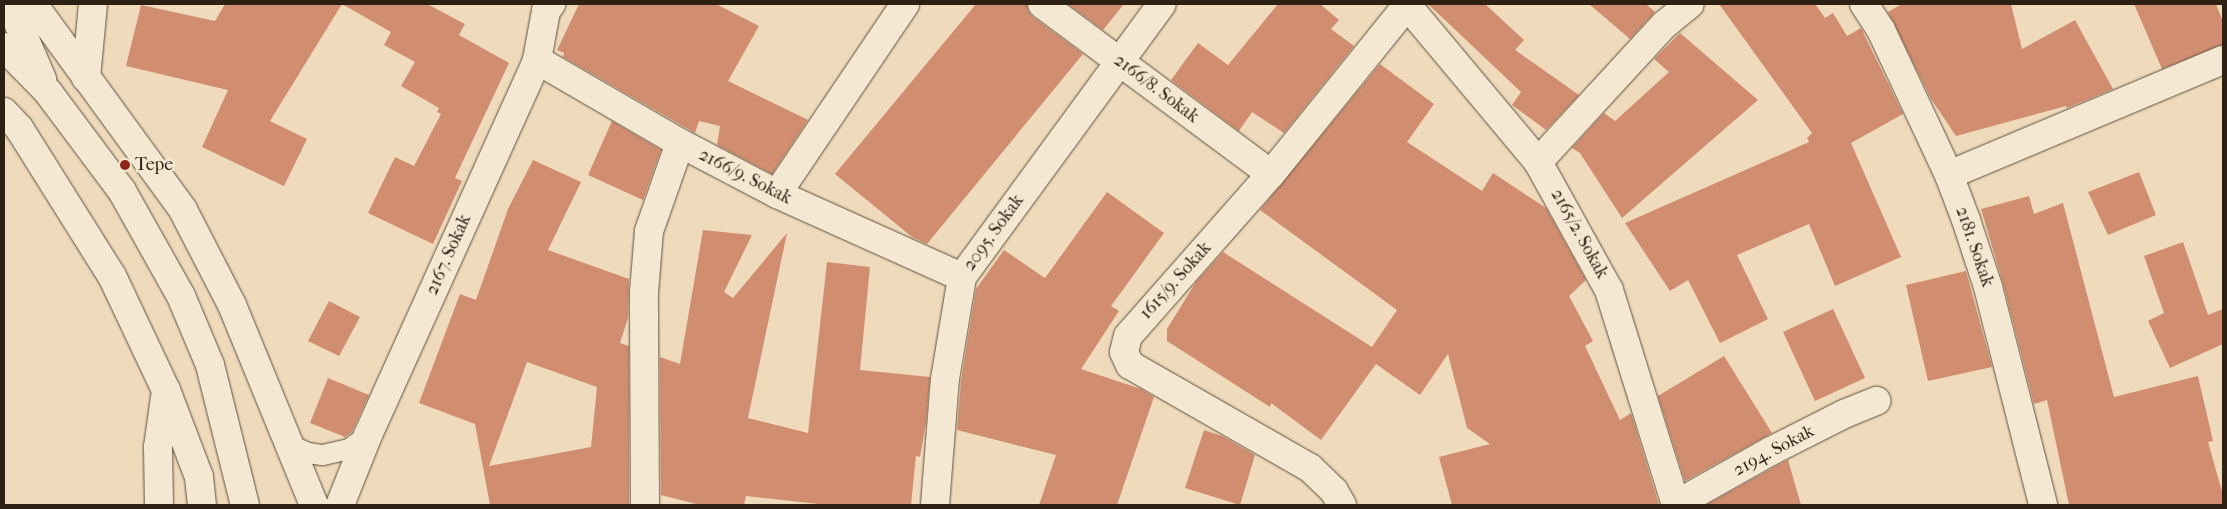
<!DOCTYPE html>
<style>
body{margin:0}
#map{position:relative;width:2227px;height:509px;overflow:hidden;background:#efdbbc;font-family:"IM FELL French Canon",serif}
div>[style]{position:absolute}
[style*='--x']{left:calc(var(--x)*1px);top:calc(var(--y)*1px);width:calc(var(--w)*1px);rotate:calc(var(--a)*1deg)}
.building>*{inset:0;background:#d18d70}
.roads{filter:drop-shadow(0 0 1px #5d503d) drop-shadow(0 0 1px #5d503d)}
.lane>*{height:20px;margin:-10px;padding:0 10px;transform-origin:10px;border-radius:10px;background:#f5e8d3}
.street>*{height:28px;margin:-14px;padding:0 14px;transform-origin:14px;border-radius:14px;background:#f5e8d3}
.secondary>*{height:28px;margin:-14px;padding:0 14px;transform-origin:14px;border-radius:14px;background:#f5e8d3}
.dots>*{width:14px;height:14px;translate:-50% -50%;box-sizing:border-box;border:2px solid #f5e8d3;border-radius:50%}
span{translate:-50% -50%;white-space:nowrap;text-align:center;line-height:1.15;-webkit-text-stroke:5px #f5e8d3;paint-order:stroke}
.street-label{font-size:18px;color:#2c2113}
.poi-label{font-size:18px;color:#2c2113}
.left{translate:0 -50%;text-align:left}
.frame{position:absolute;inset:0;border:5px solid #2c2113;pointer-events:none}
</style>
<div id="map">
<div class="building">
<i style="clip-path:polygon(225px 4px,427px 4px,465px 24px,459px 35px,509px 63px,455px 178px,462px 181px,433px 244px,368px 213px,395px 157px,414px 166px,441px 114px,437px 112px,439px 108px,401px 86px,415px 62px,384px 45px,391px 32px,342px 4px,270px 121px,307px 139px,284px 186px,202px 147px,228px 90px,126px 66px,141px 5px,215px 21px)"></i>
<i style="clip-path:polygon(579px 4px,716px 4px,759px 26px,728px 81px,808px 120px,772px 174px,717px 145px,720px 126px,699px 121px,695px 133px,563px 57px,564px 53px,557px 50px)"></i>
<i style="clip-path:polygon(976px 4px,1027px 4px,1028px 11px,1033px 17px,1083px 54px,927px 244px,912px 237px,835px 174px)"></i>
<i style="clip-path:polygon(1068px 4px,1124px 4px,1103px 30px)"></i>
<i style="clip-path:polygon(1278px 4px,1320px 4px,1339px 20px,1331px 29px,1354px 46px,1284px 133px,1252px 112px,1239px 131px,1171px 80px,1198px 43px,1228px 65px)"></i>
<i style="clip-path:polygon(1428px 4px,1485px 4px,1524px 40px,1515px 50px,1579px 95px,1546px 130px,1512px 105px,1521px 92px)"></i>
<i style="clip-path:polygon(1589px 4px,1646px 4px,1655px 12px,1630px 39px)"></i>
<i style="clip-path:polygon(1719px 4px,1815px 4px,1825px 18px,1833px 13px,1847px 36px,1861px 28px,1903px 114px,1851px 143px,1901px 257px,1835px 286px,1809px 224px,1737px 255px,1768px 319px,1720px 343px,1688px 280px,1670px 291px,1625px 223px,1809px 142px,1807px 138px,1812px 133px)"></i>
<i style="clip-path:polygon(1902px 4px,2011px 4px,2022px 49px,2075px 20px,2113px 89px,2067px 108px,2066px 106px,1956px 136px,1931px 99px,1888px 12px)"></i>
<i style="clip-path:polygon(2134px 4px,2216px 4px,2223px 22px,2223px 45px,2162px 69px)"></i>
<i style="clip-path:polygon(1680px 33px,1758px 100px,1622px 218px,1580px 153px,1572px 148px,1604px 113px,1615px 121px,1669px 72px,1654px 59px)"></i>
<i style="clip-path:polygon(1380px 64px,1434px 104px,1407px 142px,1482px 191px,1493px 173px,1546px 208px,1586px 280px,1569px 296px,1593px 341px,1585px 346px,1620px 420px,1631px 413px,1659px 505px,1452px 505px,1439px 457px,1490px 444px,1467px 428px,1448px 354px,1420px 395px,1376px 364px,1321px 440px,1271px 403px,1270px 407px,1167px 341px,1167px 329px,1196px 282px,1223px 252px,1372px 347px,1397px 310px,1260px 210px)"></i>
<i style="clip-path:polygon(612px 121px,661px 150px,643px 200px,588px 175px)"></i>
<i style="clip-path:polygon(evenodd,533px 160px,581px 182px,548px 250px,629px 279px,628px 318px,620px 343px,629px 346px,629px 505px,490px 505px,475px 424px,419px 403px,460px 294px,476px 300px,508px 209px,533px 160px,527px 362px,597px 387px,591px 447px,489px 466px,527px 362px)"></i>
<i style="clip-path:polygon(2139px 172px,2156px 215px,2108px 235px,2088px 192px)"></i>
<i style="clip-path:polygon(1107px 192px,1164px 233px,1111px 306px,1119px 311px,1081px 369px,1141px 389px,1154px 397px,1117px 505px,1039px 505px,1056px 455px,957px 430px,961px 381px,976px 289px,1004px 250px,1045px 278px)"></i>
<i style="clip-path:polygon(2029px 196px,2034px 214px,2063px 203px,2114px 397px,2198px 376px,2213px 441px,2208px 442px,2223px 495px,2223px 505px,2069px 505px,2047px 400px,2034px 404px,2003px 283px,1981px 209px)"></i>
<i style="clip-path:polygon(703px 230px,752px 235px,724px 292px,733px 298px,787px 233px,748px 418px,808px 433px,827px 262px,870px 267px,860px 370px,930px 377px,926px 423px,920px 457px,916px 456px,911px 505px,828px 505px,746px 496px,744px 505px,700px 505px,661px 495px,660px 357px,680px 364px)"></i>
<i style="clip-path:polygon(2183px 242px,2208px 315px,2223px 309px,2223px 344px,2170px 368px,2148px 321px,2164px 313px,2144px 256px)"></i>
<i style="clip-path:polygon(1966px 271px,1992px 367px,1928px 381px,1906px 285px)"></i>
<i style="clip-path:polygon(329px 301px,360px 317px,339px 356px,308px 341px)"></i>
<i style="clip-path:polygon(1833px 309px,1865px 378px,1815px 401px,1783px 332px)"></i>
<i style="clip-path:polygon(1724px 356px,1772px 433px,1685px 481px,1658px 396px)"></i>
<i style="clip-path:polygon(328px 378px,369px 395px,352px 432px,345px 437px,310px 423px)"></i>
<i style="clip-path:polygon(1204px 430px,1222px 436px,1255px 455px,1240px 505px,1185px 488px)"></i>
<i style="clip-path:polygon(1788px 460px,1801px 505px,1706px 505px,1778px 465px)"></i>
</div>
<div class="roads">
<div class="lane">
<i style="--x:290;--y:445;--w:20;--a:24"></i>
<i style="--x:308;--y:453;--w:15;--a:8"></i>
<i style="--x:323;--y:455;--w:27;--a:-13"></i>
<i style="--x:349;--y:449;--w:24;--a:-36"></i>
</div>
<div class="street">
<i style="--x:1042;--y:4;--w:285;--a:36.6"></i>
<i style="--x:1406;--y:4;--w:206;--a:50.1"></i>
<i style="--x:1538;--y:162;--w:146;--a:61"></i>
<i style="--x:1609;--y:290;--w:225;--a:72.7"></i>
<i style="--x:1864;--y:4;--w:31;--a:57"></i>
<i style="--x:1881;--y:30;--w:160;--a:64.9"></i>
<i style="--x:1949;--y:175;--w:48;--a:69.3"></i>
<i style="--x:1966;--y:220;--w:71;--a:71.8"></i>
<i style="--x:1988;--y:287;--w:225;--a:75.8"></i>
<i style="--x:537;--y:60;--w:165;--a:30.1"></i>
<i style="--x:680;--y:143;--w:110;--a:27.7"></i>
<i style="--x:777;--y:194;--w:203;--a:24.2"></i>
<i style="--x:86;--y:78;--w:74;--a:-84.6"></i>
<i style="--x:1538;--y:162;--w:186;--a:-47.4"></i>
<i style="--x:1664;--y:25;--w:33;--a:-39"></i>
<i style="--x:1949;--y:175;--w:297;--a:-22.8"></i>
<i style="--x:777;--y:194;--w:229;--a:-56"></i>
<i style="--x:645;--y:505;--w:213;--a:-90.3"></i>
<i style="--x:644;--y:292;--w:61;--a:-85.3"></i>
<i style="--x:649;--y:231;--w:93;--a:-70.6"></i>
<i style="--x:935;--y:505;--w:126;--a:-85.5"></i>
<i style="--x:945;--y:379;--w:103;--a:-80.5"></i>
<i style="--x:962;--y:277;--w:338;--a:-53.8"></i>
<i style="--x:1342;--y:505;--w:16;--a:-120"></i>
<i style="--x:1334;--y:491;--w:33;--a:-136"></i>
<i style="--x:1310;--y:468;--w:207;--a:-150.2"></i>
<i style="--x:1130;--y:365;--w:14;--a:-115"></i>
<i style="--x:1124;--y:352;--w:16;--a:-76"></i>
<i style="--x:1128;--y:336;--w:216;--a:-48.6"></i>
<i style="--x:1271;--y:174;--w:218;--a:-51.1"></i>
<i style="--x:1675;--y:505;--w:110;--a:-29.4"></i>
<i style="--x:1771;--y:451;--w:82;--a:-26.9"></i>
<i style="--x:1844;--y:414;--w:35;--a:-22"></i>
</div>
<div class="secondary">
<i style="--x:10;--y:4;--w:82;--a:66.9"></i>
<i style="--x:33;--y:4;--w:255;--a:53.9"></i>
<i style="--x:183;--y:210;--w:107;--a:62.7"></i>
<i style="--x:232;--y:305;--w:216;--a:67.7"></i>
<i style="--x:4;--y:47;--w:63;--a:45.6"></i>
<i style="--x:48;--y:92;--w:124;--a:53.2"></i>
<i style="--x:122;--y:191;--w:120;--a:60.7"></i>
<i style="--x:181;--y:296;--w:75;--a:67.2"></i>
<i style="--x:210;--y:365;--w:144;--a:76"></i>
<i style="--x:4;--y:112;--w:22;--a:47"></i>
<i style="--x:19;--y:128;--w:175;--a:57.9"></i>
<i style="--x:112;--y:276;--w:126;--a:64.7"></i>
<i style="--x:166;--y:390;--w:93;--a:69.2"></i>
<i style="--x:199;--y:477;--w:28;--a:84"></i>
<i style="--x:159;--y:505;--w:58;--a:-91"></i>
<i style="--x:158;--y:447;--w:57;--a:-81.9"></i>
<i style="--x:340;--y:505;--w:75;--a:-68.2"></i>
<i style="--x:368;--y:435;--w:411;--a:-65.7"></i>
<i style="--x:537;--y:60;--w:50;--a:-79.6"></i>
<i style="--x:546;--y:11;--w:9;--a:-54"></i>
</div>
</div>
<div class="dots">
<i style="left:125px;top:165px;background:#8f2418"></i>
</div>
<div class="street-label">
<span style="left:1156px;top:89px;rotate:37deg">2166/8. Sokak</span>
<span style="left:745px;top:177px;rotate:27deg">2166/9. Sokak</span>
<span style="left:994px;top:233px;rotate:-54deg">2095. Sokak</span>
<span style="left:1579px;top:234px;rotate:61deg">2165/2. Sokak</span>
<span style="left:1974px;top:247px;rotate:71deg">2181. Sokak</span>
<span style="left:449px;top:255px;rotate:-66deg">2167. Sokak</span>
<span style="left:1176px;top:281px;rotate:-48deg">1615/9. Sokak</span>
<span style="left:1774px;top:451px;rotate:-28deg">2194. Sokak</span>
</div>
<div class="poi-label">
<span class="left" style="left:135px;top:165px">Tepe</span>
</div>
<div class="frame"></div>
</div>
